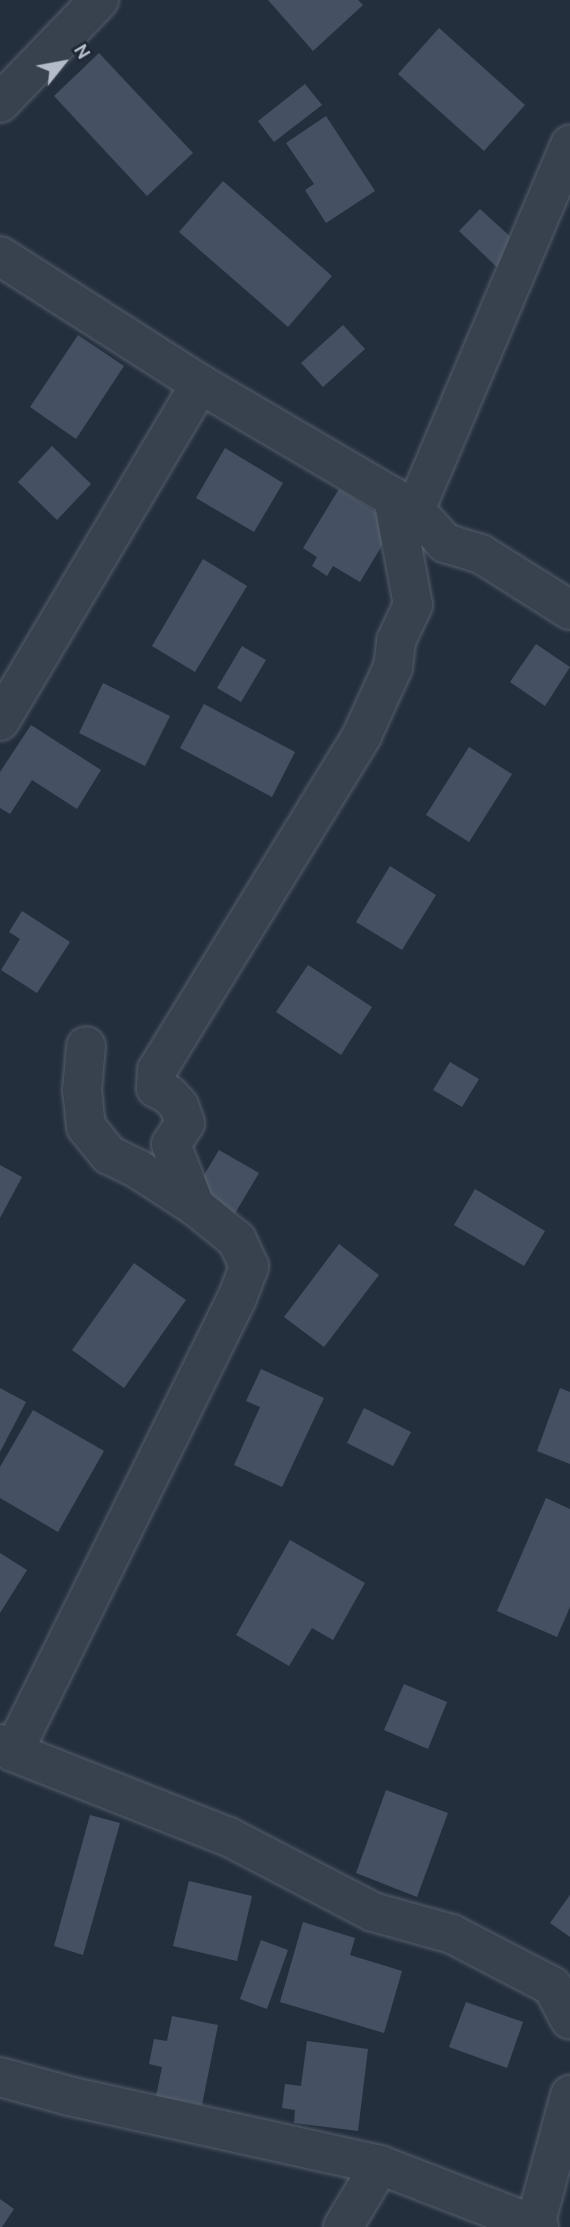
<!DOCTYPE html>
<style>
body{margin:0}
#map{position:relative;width:570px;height:2227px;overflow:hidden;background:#242f3e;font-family:Overpass,sans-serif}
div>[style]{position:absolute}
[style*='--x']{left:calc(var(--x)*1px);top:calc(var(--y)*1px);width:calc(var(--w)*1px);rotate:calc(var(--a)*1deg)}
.building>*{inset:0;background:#455162}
.roads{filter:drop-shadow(0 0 2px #565f6c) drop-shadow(0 0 2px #565f6c)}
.street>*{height:38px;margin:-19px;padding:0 19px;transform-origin:19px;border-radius:19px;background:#38414e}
span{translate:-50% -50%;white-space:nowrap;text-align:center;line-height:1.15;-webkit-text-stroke:5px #1d2633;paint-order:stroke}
.north{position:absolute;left:28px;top:28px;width:70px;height:70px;-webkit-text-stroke:5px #1d2633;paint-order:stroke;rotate:59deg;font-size:19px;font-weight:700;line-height:28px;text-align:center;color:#b4bcc9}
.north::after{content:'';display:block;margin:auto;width:24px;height:32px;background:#b4bcc9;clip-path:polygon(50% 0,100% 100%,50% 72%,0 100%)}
</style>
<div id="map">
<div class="building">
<i style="clip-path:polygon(268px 0,358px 0,363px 5px,313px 51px)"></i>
<i style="clip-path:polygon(439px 28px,525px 105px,484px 151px,398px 74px)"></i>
<i style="clip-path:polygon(99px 53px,193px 153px,147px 196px,54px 96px)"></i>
<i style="clip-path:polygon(305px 84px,322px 105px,274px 142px,258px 121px)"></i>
<i style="clip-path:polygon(326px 116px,375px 191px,326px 223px,305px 190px,314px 184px,286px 143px)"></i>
<i style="clip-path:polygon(223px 181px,332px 276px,288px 327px,179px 232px)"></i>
<i style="clip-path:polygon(480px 209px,524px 249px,502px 272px,459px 231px)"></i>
<i style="clip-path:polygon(343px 325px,365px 349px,323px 387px,301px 363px)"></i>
<i style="clip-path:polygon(78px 335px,124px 366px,76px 439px,30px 407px)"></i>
<i style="clip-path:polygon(52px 446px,91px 484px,57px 520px,18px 482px)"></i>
<i style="clip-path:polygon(225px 448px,283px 483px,254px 532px,196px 498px)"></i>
<i style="clip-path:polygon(339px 489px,395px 524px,360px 582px,333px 566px,327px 576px,312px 566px,317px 557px,303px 548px)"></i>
<i style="clip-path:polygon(203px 559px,247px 586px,195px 672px,152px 646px)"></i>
<i style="clip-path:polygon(536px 644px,570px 667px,545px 706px,510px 682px)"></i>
<i style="clip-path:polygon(242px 646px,266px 660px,241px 702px,217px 688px)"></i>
<i style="clip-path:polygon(103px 683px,170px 716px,145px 766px,79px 733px)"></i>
<i style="clip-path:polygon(204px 704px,295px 752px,272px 797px,180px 748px)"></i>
<i style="clip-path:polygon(31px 725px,101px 770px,77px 809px,32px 780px,10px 814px,0 808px,0 772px)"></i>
<i style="clip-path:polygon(469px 747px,512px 774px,469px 842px,426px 815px)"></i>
<i style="clip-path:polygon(390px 866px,436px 895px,402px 950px,356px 922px)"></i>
<i style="clip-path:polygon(22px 911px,70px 942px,37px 993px,1px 970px,20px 939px,9px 932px)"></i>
<i style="clip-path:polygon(308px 965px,372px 1007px,341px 1055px,276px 1012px)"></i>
<i style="clip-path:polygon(450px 1062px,479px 1079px,462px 1107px,433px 1090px)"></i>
<i style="clip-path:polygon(219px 1150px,259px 1173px,234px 1215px,195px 1190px)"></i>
<i style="clip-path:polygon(0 1165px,22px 1177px,0 1218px)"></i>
<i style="clip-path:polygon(475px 1189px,545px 1231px,524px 1266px,454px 1225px)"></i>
<i style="clip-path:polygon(339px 1244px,379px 1275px,324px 1347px,284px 1317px)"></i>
<i style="clip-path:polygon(134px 1263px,186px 1300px,124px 1388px,72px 1350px)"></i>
<i style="clip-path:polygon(261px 1369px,324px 1398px,282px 1487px,234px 1465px,260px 1407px,246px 1401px)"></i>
<i style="clip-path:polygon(0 1388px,26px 1402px,0 1452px)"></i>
<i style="clip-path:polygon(560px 1388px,570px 1392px,570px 1464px,537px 1451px)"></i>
<i style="clip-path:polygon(364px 1408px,411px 1432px,393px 1466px,347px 1443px)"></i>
<i style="clip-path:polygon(33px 1410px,104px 1451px,58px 1532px,0 1498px,0 1467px)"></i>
<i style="clip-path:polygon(546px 1498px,570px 1509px,570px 1607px,557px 1637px,497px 1611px)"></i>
<i style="clip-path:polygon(290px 1540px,365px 1583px,333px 1640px,312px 1628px,289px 1666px,236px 1635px)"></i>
<i style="clip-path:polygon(0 1553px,27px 1570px,0 1613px)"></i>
<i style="clip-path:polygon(404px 1684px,447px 1702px,428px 1749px,384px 1730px)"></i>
<i style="clip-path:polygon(386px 1790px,448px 1813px,417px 1897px,356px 1873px)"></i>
<i style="clip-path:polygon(90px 1815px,120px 1823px,83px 1955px,54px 1946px)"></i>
<i style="clip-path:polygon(189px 1881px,252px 1896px,237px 1961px,173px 1946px)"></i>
<i style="clip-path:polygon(570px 1895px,570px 1937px,550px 1923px)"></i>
<i style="clip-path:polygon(303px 1922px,355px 1938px,350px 1955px,402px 1971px,384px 2033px,280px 2002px)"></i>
<i style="clip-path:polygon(261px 1940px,288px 1950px,267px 2009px,240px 1999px)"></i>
<i style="clip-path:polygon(466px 2002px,523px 2022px,507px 2068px,449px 2047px)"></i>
<i style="clip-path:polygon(172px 2016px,218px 2025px,202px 2105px,156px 2096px,162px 2067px,149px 2064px,154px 2039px,167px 2041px)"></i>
<i style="clip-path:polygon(307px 2041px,368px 2049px,358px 2131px,294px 2123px,295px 2110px,282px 2108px,285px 2084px,301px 2086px)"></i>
<i style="clip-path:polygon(0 2199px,14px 2209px,2px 2227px,0 2227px)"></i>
</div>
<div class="roads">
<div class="street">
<i style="--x:0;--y:103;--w:143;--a:-46.1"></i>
<i style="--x:0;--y:256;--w:237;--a:32.6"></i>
<i style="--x:200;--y:384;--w:249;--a:30.4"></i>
<i style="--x:415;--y:510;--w:45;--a:47.7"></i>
<i style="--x:445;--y:543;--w:38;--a:17"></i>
<i style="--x:481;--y:554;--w:105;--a:32.2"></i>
<i style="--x:415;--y:510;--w:397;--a:-67"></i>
<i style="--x:0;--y:721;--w:392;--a:-59.3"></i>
<i style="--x:195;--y:1206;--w:66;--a:-111.2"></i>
<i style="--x:171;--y:1144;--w:25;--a:-56"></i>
<i style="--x:185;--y:1123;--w:18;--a:-109"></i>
<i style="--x:179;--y:1106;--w:15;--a:-132"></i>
<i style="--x:169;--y:1095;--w:15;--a:-152"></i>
<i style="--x:156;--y:1088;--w:18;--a:-87"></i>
<i style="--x:157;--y:1070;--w:393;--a:-58.5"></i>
<i style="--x:362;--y:735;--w:75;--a:-65.5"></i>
<i style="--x:393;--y:667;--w:26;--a:-83"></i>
<i style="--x:396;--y:641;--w:40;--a:-65"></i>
<i style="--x:413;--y:605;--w:110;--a:-100.5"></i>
<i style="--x:0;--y:1744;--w:15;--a:32"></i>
<i style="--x:13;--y:1752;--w:506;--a:-63.74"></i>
<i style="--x:237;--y:1298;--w:34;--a:-69"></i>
<i style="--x:249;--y:1266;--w:29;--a:-115"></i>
<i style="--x:237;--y:1240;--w:54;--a:-141"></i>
<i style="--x:195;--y:1206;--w:68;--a:-147"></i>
<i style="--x:138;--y:1169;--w:32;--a:-154"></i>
<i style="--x:109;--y:1155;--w:36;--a:-129"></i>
<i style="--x:86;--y:1127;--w:37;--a:-96"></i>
<i style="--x:82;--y:1090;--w:44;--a:-84.8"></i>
<i style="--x:13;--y:1752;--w:232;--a:21.5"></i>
<i style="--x:229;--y:1837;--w:162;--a:27.5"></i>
<i style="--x:373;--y:1912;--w:82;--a:15.6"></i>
<i style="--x:452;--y:1934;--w:113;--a:27.5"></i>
<i style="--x:552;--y:1986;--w:38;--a:62"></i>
<i style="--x:0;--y:2077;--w:72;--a:15.4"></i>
<i style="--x:69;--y:2096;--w:319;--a:12.5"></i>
<i style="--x:380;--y:2165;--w:166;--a:21.2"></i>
<i style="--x:343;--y:2227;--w:72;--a:-59.2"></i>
<i style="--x:539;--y:2227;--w:4;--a:-153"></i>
<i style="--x:535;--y:2225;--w:135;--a:-74.9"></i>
</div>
</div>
<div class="north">N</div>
</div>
